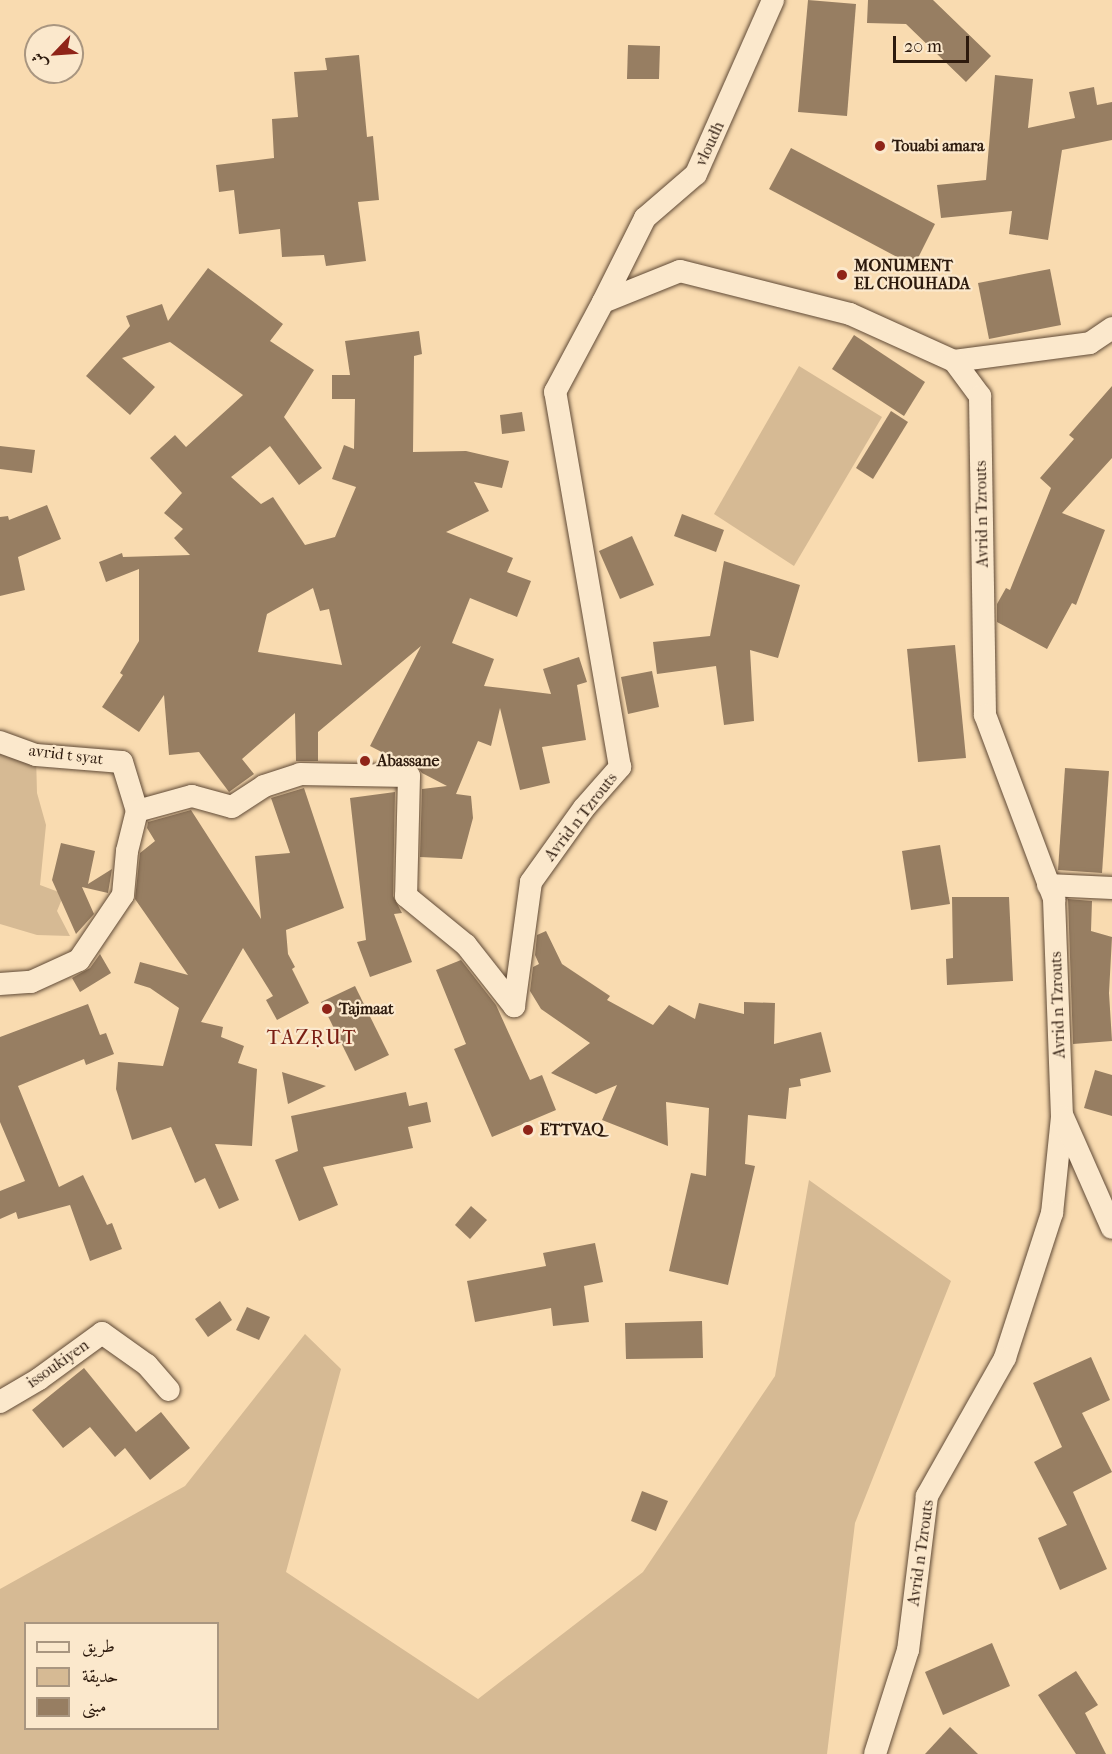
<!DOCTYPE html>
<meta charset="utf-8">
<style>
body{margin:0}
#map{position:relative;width:1112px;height:1754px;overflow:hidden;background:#f9dbb0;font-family:"IM FELL French Canon",Amiri,serif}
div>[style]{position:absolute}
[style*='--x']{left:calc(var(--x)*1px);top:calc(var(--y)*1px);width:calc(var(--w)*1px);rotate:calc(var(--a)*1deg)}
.green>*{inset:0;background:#d6ba94}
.building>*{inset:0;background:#977e62}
.roads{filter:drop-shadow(0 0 2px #604a36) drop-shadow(0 0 2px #604a36)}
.street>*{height:22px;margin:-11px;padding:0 11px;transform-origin:11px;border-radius:11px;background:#fbe8cc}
.dots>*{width:16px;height:16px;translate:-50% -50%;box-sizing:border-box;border:3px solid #fbe8cc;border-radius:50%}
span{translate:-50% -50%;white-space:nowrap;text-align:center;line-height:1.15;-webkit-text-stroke:4.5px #fbe8cc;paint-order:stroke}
.street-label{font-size:16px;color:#2d1a0d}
.poi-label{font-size:16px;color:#2d1a0d;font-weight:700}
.left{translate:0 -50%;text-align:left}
.quarter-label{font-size:20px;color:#7a1f14;letter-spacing:1.5px}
.legend{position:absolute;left:24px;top:1622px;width:195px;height:108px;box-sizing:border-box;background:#fbe8cc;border:2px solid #a99680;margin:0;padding:8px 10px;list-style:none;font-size:18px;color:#2d1a0d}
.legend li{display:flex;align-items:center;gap:12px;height:30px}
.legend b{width:30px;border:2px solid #a99680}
.north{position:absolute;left:24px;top:24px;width:60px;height:60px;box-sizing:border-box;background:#fbe8cc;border:2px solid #a99680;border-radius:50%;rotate:245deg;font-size:16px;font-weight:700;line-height:24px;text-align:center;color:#2d1a0d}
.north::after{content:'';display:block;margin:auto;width:21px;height:27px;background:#8f2418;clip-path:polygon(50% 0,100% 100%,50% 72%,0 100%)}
.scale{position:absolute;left:893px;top:36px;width:76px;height:27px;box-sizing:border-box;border:3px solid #2d1a0d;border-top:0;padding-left:8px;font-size:18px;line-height:21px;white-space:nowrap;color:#2d1a0d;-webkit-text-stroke:4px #fbe8cc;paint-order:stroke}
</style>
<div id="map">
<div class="green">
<i style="clip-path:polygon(799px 366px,882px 417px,794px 566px,714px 514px)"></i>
<i style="clip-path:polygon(0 742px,36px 755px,37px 793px,46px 825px,40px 885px,64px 894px,57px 911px,70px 936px,37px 935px,0 924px)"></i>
<i style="clip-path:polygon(evenodd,809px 1180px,951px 1281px,855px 1523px,827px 1754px,0 1754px,0 1589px,185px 1486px,305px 1334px,341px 1369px,286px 1572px,478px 1699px,643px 1572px,775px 1376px,809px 1180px,26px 1624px,218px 1624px,218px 1728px,26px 1728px,26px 1624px)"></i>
</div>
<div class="building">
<i style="clip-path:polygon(808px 0,856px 4px,847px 116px,798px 112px)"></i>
<i style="clip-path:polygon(868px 0,933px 0,991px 56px,966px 82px,906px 24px,867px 23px)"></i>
<i style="clip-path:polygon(628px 45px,660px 46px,659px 79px,627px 79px)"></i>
<i style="clip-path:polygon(359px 55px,367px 137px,373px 136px,379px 200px,358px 202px,366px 261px,326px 266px,324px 255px,282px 257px,280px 229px,239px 234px,234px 190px,219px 192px,216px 165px,274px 158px,272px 119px,298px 117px,294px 72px,327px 70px,325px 58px)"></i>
<i style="clip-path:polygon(995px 75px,1033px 79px,1028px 128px,1075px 118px,1069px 92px,1094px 87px,1097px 105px,1112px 102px,1112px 140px,1062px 150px,1048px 240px,1009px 234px,1012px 211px,941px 218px,937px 185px,986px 180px)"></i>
<i style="clip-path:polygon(791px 148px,935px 224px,914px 266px,769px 189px)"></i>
<i style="clip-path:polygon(evenodd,208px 268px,283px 324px,270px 341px,314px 370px,284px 417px,322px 468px,299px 485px,270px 446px,231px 477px,261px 504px,273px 497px,305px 545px,335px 537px,356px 487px,332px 479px,344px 445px,354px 449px,355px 399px,332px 399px,332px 375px,350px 375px,345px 341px,419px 331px,422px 354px,414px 356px,413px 452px,466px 451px,509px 461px,502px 488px,474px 482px,489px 511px,446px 532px,513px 558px,507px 572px,531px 581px,517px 617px,470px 598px,452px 643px,494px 659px,484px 686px,551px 694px,543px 669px,579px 657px,587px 682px,577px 685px,586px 740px,542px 747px,550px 783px,520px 790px,500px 708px,491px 746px,478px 741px,456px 794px,471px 796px,473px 818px,462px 859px,420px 857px,422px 789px,447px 786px,422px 773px,415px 764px,401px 762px,370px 746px,421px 646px,318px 732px,318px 761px,296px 761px,295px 713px,242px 759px,254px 774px,229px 792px,199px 752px,169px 755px,164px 695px,139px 732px,102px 707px,123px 675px,120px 673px,139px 641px,139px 569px,106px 582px,99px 562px,122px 553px,123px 557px,190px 555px,174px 538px,183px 529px,164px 513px,182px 493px,150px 458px,175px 435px,186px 447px,243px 395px,170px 342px,122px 358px,155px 387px,130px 415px,86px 376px,130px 326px,126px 316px,162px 304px,168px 321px,208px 268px,313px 588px,320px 611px,329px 609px,342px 665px,258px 652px,267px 614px,313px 588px)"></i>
<i style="clip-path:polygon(1050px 269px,1061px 325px,989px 339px,978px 283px)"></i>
<i style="clip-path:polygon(854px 335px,925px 382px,904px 416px,832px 369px)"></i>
<i style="clip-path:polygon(1112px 386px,1112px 458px,1062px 513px,1105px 530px,1076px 605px,1072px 603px,1047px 649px,997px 622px,997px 604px,1006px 588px,1010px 590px,1051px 488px,1040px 478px,1074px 439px,1069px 435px)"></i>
<i style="clip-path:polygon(891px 411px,908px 422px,873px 479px,856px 468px)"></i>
<i style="clip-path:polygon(522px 412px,525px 431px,502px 434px,500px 415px)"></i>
<i style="clip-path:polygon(0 446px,35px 450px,32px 473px,0 469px)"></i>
<i style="clip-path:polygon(47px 505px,61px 539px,18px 557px,25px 590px,0 596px,0 517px,8px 516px,9px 520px)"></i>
<i style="clip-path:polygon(682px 514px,724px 530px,716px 552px,674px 536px)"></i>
<i style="clip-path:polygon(632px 536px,654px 585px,620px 599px,599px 551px)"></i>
<i style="clip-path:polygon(724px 561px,800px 585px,778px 658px,750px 650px,754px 721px,724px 725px,716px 666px,657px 674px,653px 642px,710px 636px)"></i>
<i style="clip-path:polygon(955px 645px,966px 758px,918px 762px,907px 649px)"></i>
<i style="clip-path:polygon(652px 671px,659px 707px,628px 714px,621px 677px)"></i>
<i style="clip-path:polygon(1065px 768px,1109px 771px,1102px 873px,1058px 870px)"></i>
<i style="clip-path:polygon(304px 788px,344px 908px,286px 930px,288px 954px,295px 967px,292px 969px,309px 1003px,277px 1020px,266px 1000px,273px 996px,243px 948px,201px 1022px,223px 1027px,221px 1037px,244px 1046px,238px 1063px,257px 1069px,252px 1146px,215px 1144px,239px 1200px,219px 1209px,205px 1178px,195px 1183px,171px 1127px,132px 1140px,116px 1089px,118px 1062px,163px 1066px,179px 1008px,150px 988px,134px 983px,140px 962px,188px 975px,135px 899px,140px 853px,155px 841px,147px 828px,148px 822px,191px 810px,261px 919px,255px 856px,290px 853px,271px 798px)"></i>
<i style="clip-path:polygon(395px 792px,393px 896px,402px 913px,394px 914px,412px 962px,370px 977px,357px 942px,366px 940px,350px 798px)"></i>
<i style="clip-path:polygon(61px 843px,95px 851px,88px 884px,112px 869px,108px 893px,82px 887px,94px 914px,76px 934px,52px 880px)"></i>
<i style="clip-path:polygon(940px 845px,950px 904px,911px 910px,902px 851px)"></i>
<i style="clip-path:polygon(952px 897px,1009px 897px,1013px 981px,947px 985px,946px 959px,953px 958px)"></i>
<i style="clip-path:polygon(1068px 899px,1092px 901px,1091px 931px,1112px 937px,1109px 993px,1112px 1041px,1073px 1044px)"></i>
<i style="clip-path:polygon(546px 931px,562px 964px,610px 996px,607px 1000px,653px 1025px,669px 1005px,695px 1019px,699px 1003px,744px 1014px,744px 1002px,775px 1003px,774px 1044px,821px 1032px,831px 1072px,800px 1079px,801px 1086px,789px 1088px,786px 1119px,748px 1115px,745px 1164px,755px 1166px,728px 1285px,669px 1271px,691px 1173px,706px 1176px,709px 1108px,666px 1102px,668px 1146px,602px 1120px,617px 1085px,596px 1094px,551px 1073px,590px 1043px,541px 1009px,530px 991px,533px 967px,539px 964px,535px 955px,537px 935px)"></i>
<i style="clip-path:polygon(100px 954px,111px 973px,80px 992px,72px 978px,90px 968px)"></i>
<i style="clip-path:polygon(461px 960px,496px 1005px,530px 1080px,542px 1075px,556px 1110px,492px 1137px,454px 1049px,466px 1044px,436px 970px)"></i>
<i style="clip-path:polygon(355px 986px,389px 1055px,355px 1071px,321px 1002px)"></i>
<i style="clip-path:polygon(88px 1004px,100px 1035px,106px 1033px,114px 1054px,86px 1065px,84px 1059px,18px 1086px,59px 1187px,83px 1175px,107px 1225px,112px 1223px,122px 1249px,90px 1261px,70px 1205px,18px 1219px,16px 1212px,0 1219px,0 1191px,25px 1181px,0 1122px,0 1037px)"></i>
<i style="clip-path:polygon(1095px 1070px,1112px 1075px,1112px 1116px,1084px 1108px)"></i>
<i style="clip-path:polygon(282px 1072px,326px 1086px,288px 1104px)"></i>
<i style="clip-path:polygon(406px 1092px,409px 1106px,427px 1102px,431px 1122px,408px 1127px,413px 1148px,323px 1167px,338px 1205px,299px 1221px,275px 1160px,298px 1151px,291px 1116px)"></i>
<i style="clip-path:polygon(471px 1206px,487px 1220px,470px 1239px,455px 1225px)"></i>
<i style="clip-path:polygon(595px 1243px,603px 1282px,584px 1286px,589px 1322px,553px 1326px,551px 1308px,475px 1322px,467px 1281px,546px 1266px,543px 1253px)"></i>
<i style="clip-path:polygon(220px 1301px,232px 1320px,208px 1337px,195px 1319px)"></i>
<i style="clip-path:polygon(247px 1307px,270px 1317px,259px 1340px,236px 1330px)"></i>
<i style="clip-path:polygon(702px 1321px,703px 1358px,626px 1359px,625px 1323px)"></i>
<i style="clip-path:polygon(1091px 1357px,1110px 1400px,1082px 1413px,1112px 1472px,1073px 1492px,1107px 1569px,1060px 1590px,1038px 1538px,1067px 1525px,1034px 1462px,1062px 1447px,1033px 1383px)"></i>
<i style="clip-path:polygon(84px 1368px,136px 1432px,161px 1412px,190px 1448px,150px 1480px,125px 1448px,115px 1457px,90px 1427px,63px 1448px,32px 1410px)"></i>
<i style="clip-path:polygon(642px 1491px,668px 1501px,656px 1531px,631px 1521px)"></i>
<i style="clip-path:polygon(992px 1643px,1010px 1686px,943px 1715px,925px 1672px)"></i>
<i style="clip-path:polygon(1076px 1671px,1098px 1705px,1085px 1713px,1106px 1754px,1076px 1754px,1038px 1695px)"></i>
<i style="clip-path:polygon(950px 1727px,978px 1754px,925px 1754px)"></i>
</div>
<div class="roads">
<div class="street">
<i style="--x:603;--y:302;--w:94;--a:-63.4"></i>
<i style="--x:645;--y:218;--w:67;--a:-40.8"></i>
<i style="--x:696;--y:174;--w:190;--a:-66.1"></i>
<i style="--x:954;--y:361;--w:137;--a:-7.5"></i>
<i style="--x:1090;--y:343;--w:27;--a:-34"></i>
<i style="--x:0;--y:742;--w:38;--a:20"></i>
<i style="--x:36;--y:755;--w:86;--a:4.7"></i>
<i style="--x:122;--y:762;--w:51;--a:73"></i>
<i style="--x:137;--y:811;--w:57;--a:-15.3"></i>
<i style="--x:192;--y:796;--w:41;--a:15.4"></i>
<i style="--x:232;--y:807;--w:38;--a:-33"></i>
<i style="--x:264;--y:786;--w:38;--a:-18"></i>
<i style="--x:300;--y:774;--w:109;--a:1.1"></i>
<i style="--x:409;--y:776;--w:120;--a:91.4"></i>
<i style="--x:406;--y:896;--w:77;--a:39.2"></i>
<i style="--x:466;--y:945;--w:78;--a:51.8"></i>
<i style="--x:1048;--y:885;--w:64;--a:2.7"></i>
<i style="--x:0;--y:984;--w:31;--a:-4"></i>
<i style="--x:31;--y:982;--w:53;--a:-24.6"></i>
<i style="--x:79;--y:960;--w:78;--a:-55.9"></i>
<i style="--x:123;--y:895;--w:44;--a:-84.8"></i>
<i style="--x:127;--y:851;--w:41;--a:-76"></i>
<i style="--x:514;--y:1006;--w:125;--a:-82.2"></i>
<i style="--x:531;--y:882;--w:91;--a:-54.4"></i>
<i style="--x:584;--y:808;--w:55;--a:-48.7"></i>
<i style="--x:620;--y:767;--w:381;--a:-99.8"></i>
<i style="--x:555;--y:392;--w:102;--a:-61.9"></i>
<i style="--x:603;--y:302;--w:83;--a:-21.9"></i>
<i style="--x:680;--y:271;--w:175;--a:14.2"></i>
<i style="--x:850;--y:314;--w:114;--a:24.3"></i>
<i style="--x:954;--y:361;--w:44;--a:53.4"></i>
<i style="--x:980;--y:396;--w:319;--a:89.1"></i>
<i style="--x:985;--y:715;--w:197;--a:69.4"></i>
<i style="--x:1054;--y:899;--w:218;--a:87.9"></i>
<i style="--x:1062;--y:1117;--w:97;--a:95.9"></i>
<i style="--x:1052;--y:1213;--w:152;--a:108"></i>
<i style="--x:1005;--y:1358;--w:159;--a:119.5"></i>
<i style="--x:927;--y:1496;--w:155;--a:97"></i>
<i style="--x:908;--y:1650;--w:109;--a:107.6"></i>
<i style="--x:1063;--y:1117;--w:121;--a:66.2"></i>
<i style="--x:0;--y:1402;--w:45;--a:-30.5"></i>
<i style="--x:39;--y:1379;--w:78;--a:-36.1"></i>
<i style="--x:102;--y:1333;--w:55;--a:35.4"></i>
<i style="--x:147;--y:1365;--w:33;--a:49"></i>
</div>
</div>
<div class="dots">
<i style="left:880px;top:146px;background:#8f2418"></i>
<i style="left:842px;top:275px;background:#8f2418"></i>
<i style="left:365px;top:761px;background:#8f2418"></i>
<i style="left:327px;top:1009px;background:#8f2418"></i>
<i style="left:528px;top:1130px;background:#8f2418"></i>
</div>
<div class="street-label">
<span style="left:710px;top:144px;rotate:-65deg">vloudh</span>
<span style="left:982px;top:514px;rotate:-91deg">Avrid n Tzrouts</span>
<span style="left:66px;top:755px;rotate:7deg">avrid t syat</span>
<span style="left:581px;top:817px;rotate:-52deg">Avrid n Tzrouts</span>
<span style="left:1058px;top:1005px;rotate:-92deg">Avrid n Tzrouts</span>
<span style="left:58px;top:1364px;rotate:-35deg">issoukiyen</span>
<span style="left:921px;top:1553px;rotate:-82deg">Avrid n Tzrouts</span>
</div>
<div class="poi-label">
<span class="left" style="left:892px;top:146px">Touabi amara</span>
<span class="left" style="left:854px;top:275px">MONUMENT<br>EL CHOUHADA</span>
<span class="left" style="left:377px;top:761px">Abassane</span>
<span class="left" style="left:339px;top:1009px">Tajmaat</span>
<span class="left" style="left:540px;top:1130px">ETTVAQ</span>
</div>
<div class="quarter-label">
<span style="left:312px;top:1037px">TAZṚUT</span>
</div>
<ul class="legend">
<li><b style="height:8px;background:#fbe8cc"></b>طريق</li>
<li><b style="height:16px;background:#d6ba94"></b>حديقة</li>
<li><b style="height:16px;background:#977e62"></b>مبنى</li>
</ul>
<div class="north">ش</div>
<div class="scale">20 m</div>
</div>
